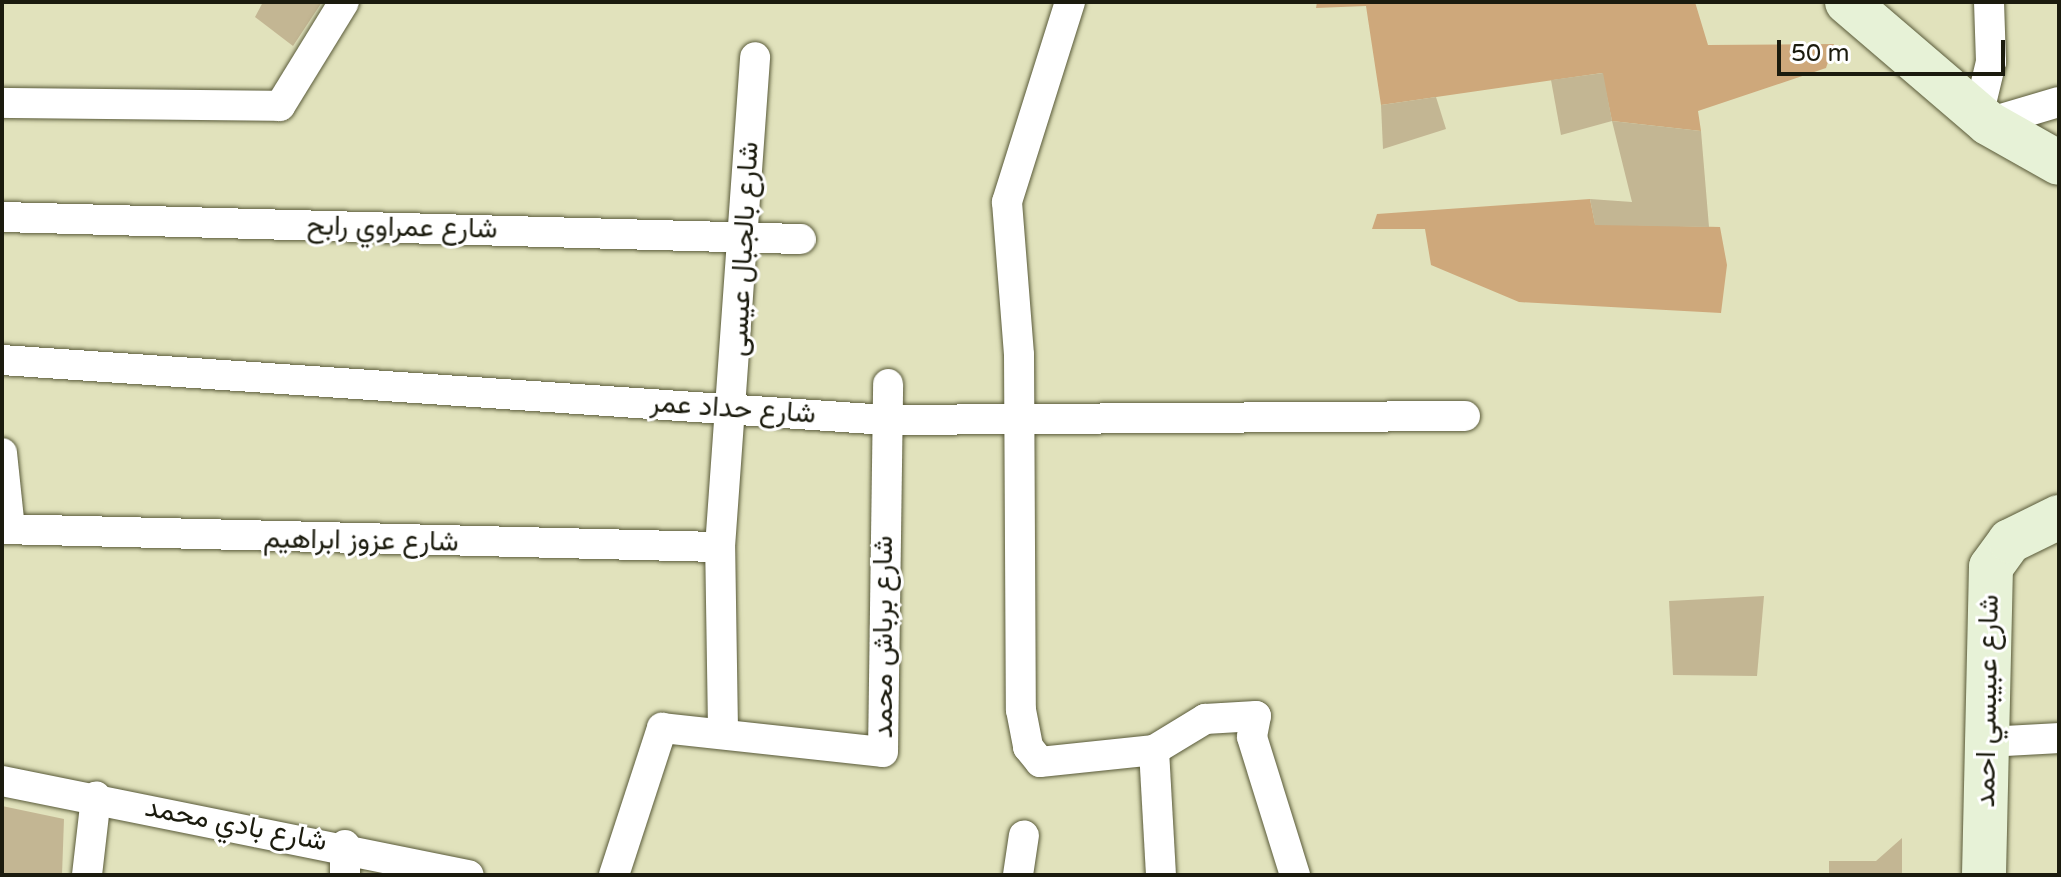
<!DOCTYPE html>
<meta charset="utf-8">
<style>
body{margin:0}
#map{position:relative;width:2061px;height:877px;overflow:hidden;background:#e1e2bc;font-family:"Varela Round",Vazirmatn,sans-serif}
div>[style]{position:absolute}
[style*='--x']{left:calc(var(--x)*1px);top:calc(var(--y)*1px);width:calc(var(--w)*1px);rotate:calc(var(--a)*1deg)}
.green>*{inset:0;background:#cea87b}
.building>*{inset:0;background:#c3b693}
.roads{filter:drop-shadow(0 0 2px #595a39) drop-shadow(0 0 2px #595a39)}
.street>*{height:30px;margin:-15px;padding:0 15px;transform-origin:15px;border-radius:15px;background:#fff}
.secondary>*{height:44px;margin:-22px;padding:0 22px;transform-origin:22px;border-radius:22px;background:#e7f2d7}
span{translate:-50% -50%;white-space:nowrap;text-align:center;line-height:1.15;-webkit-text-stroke:6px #fff;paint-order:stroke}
.street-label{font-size:28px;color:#1b1b0e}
.frame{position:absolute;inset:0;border:4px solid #1b1b0e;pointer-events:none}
.scale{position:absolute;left:1777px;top:40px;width:228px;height:36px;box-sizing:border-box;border:4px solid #1b1b0e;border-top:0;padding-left:10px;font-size:24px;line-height:28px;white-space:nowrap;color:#1b1b0e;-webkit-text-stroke:6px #fff;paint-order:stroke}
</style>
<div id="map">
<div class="green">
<i style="clip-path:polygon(1317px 2px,1695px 2px,1708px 45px,1834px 44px,1826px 68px,1698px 111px,1701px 131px,1612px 121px,1602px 73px,1381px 105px,1366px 6px,1316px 8px)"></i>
<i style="clip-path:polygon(1590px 199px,1595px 224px,1720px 227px,1727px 265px,1721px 313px,1519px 302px,1431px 265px,1425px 229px,1372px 229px,1377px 214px)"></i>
</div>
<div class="building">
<i style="clip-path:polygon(263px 2px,322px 2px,293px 46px,255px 17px)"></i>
<i style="clip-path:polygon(1603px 73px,1612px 121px,1561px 135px,1551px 80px)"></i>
<i style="clip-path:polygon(1436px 97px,1446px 129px,1383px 149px,1381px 105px)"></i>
<i style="clip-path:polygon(1612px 121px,1701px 131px,1709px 227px,1595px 225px,1590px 199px,1632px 202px)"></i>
<i style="clip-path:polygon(1764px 596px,1757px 676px,1673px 675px,1669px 601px)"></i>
<i style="clip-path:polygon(2px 806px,64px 819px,62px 875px,2px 875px)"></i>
<i style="clip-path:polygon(1902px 838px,1902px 875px,1829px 875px,1829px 861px,1876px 861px)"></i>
</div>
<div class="roads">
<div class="street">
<i style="--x:1070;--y:2;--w:210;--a:107.5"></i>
<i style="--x:1007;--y:202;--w:153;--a:85.5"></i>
<i style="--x:1019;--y:355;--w:355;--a:89.7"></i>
<i style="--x:1021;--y:710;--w:38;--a:79"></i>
<i style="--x:1028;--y:747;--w:19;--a:51"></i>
<i style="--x:1040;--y:762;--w:115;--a:-6"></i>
<i style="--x:1154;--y:750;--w:60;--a:-31.3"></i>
<i style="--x:1205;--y:719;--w:51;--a:-3.4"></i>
<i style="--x:1256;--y:716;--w:21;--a:101"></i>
<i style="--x:1252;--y:737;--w:145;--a:72.7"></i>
<i style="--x:2;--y:103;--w:278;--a:0.6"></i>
<i style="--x:280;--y:106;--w:122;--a:-58.4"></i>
<i style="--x:1978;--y:116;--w:56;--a:-76.5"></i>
<i style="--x:1991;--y:62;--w:60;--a:-91.9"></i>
<i style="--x:1988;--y:123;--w:74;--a:-16.5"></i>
<i style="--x:2;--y:217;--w:799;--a:1.58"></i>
<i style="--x:2;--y:360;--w:887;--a:3.88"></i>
<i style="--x:887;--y:420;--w:578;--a:-0.4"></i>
<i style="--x:2;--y:453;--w:76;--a:84"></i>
<i style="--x:2;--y:529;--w:718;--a:1.44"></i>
<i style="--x:723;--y:729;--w:182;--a:-90.9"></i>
<i style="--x:720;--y:547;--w:491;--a:-85.9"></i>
<i style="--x:1988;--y:742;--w:71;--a:-3.2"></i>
<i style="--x:1154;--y:750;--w:125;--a:86.8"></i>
<i style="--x:2;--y:781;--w:476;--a:11.4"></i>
<i style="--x:87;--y:875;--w:79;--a:-83.4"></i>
<i style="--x:345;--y:875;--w:30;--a:-90"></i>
<i style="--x:614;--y:875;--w:155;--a:-71.9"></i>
<i style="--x:662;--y:728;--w:222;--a:6.2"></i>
<i style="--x:883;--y:752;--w:368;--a:-89.2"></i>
<i style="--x:1018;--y:875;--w:40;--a:-81.5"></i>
</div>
<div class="secondary">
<i style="--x:1847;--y:2;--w:186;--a:40.6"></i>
<i style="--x:1988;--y:123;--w:81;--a:29.4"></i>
<i style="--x:1984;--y:875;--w:308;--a:-88.7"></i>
<i style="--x:1991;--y:567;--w:32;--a:-54"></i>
<i style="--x:2010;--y:541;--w:55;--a:-26.1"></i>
</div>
</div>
<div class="street-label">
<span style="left:402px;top:227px;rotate:1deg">شارع عمراوي رابح</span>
<span style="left:743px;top:249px;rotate:-87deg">شارع بالجبال عيسى</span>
<span style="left:733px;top:408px;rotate:4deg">شارع حداد عمر</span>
<span style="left:361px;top:540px;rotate:1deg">شارع عزوز ابراهيم</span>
<span style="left:883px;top:637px;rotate:-90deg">شارع برباش محمد</span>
<span style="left:1987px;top:701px;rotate:-89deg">شارع عبيبسي احمد</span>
<span style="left:236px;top:824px;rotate:11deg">شارع بادي محمد</span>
</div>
<div class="frame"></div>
<div class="scale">50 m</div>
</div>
